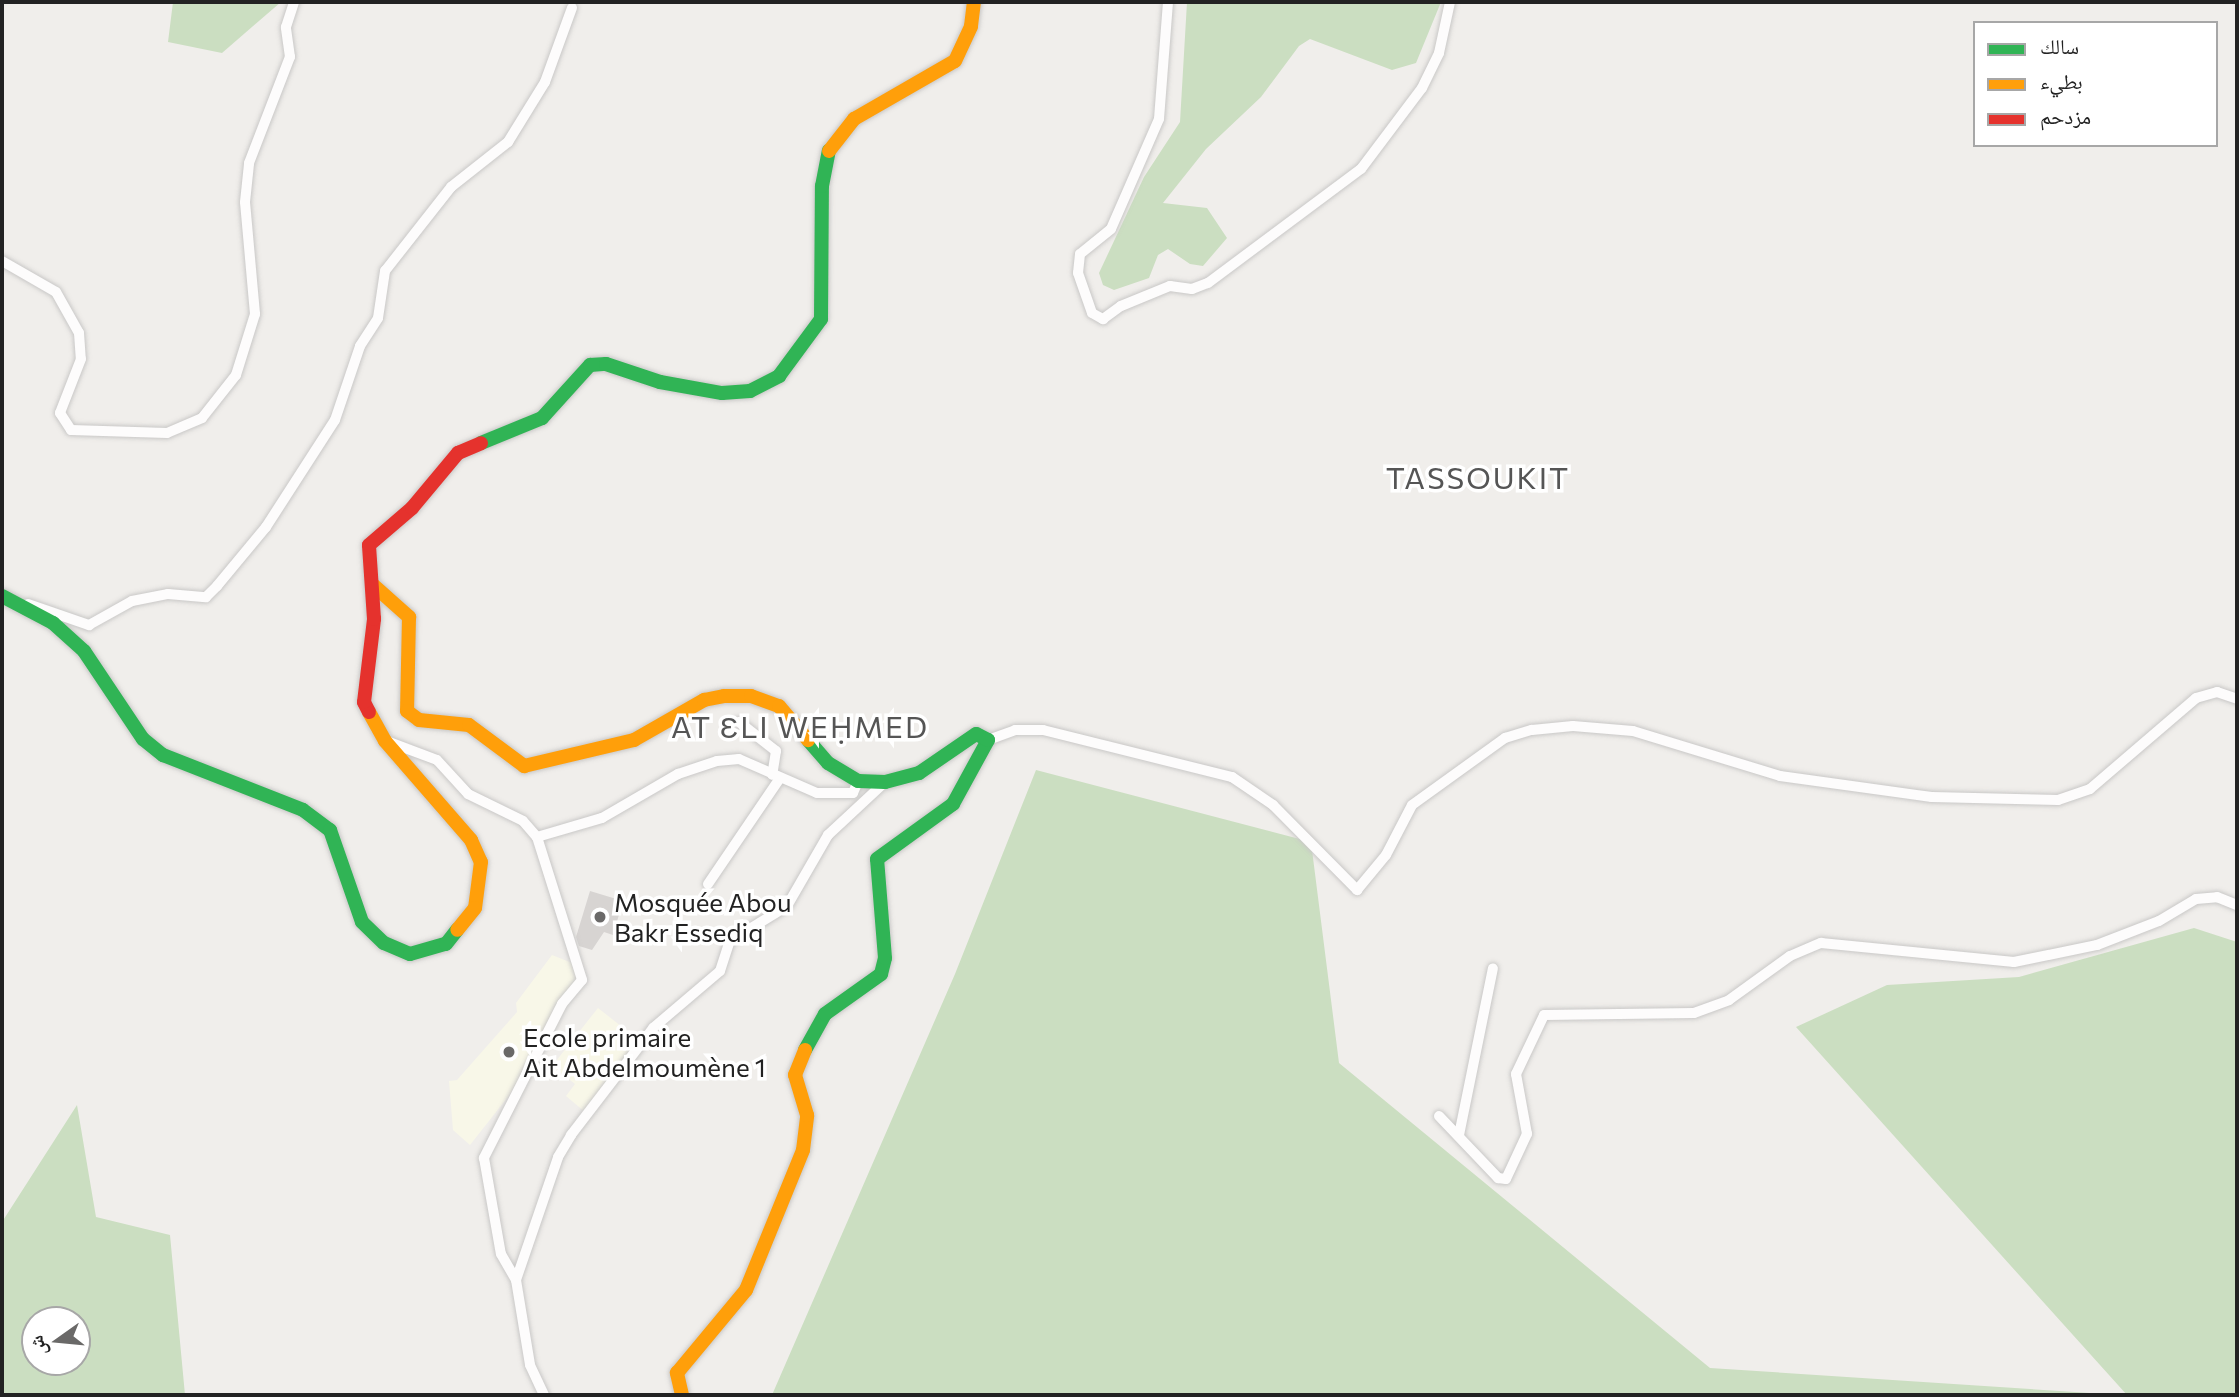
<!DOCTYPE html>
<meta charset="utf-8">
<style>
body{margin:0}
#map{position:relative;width:2239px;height:1397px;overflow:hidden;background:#f0eeeb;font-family:Commissioner,"Noto Naskh Arabic",sans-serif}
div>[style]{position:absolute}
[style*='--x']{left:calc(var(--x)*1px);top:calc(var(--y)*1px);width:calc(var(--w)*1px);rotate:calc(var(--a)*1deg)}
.education>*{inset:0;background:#f8f7e8}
.forest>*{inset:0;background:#cbdec1}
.building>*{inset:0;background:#d7d4d2}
.roads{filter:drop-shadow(0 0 2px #c9c8c7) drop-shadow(0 0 2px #c9c8c7)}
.street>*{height:10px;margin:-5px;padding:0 5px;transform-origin:5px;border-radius:5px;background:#fdfcfc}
.fast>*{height:14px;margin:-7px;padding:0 7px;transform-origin:7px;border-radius:7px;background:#30b455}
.slow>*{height:14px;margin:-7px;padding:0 7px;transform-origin:7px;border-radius:7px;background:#ff9f0a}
.jam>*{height:14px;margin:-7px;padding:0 7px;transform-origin:7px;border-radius:7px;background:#e5322d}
.dots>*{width:19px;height:19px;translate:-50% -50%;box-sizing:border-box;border:4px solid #fff;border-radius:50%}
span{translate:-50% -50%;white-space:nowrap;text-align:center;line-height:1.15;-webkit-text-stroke:7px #fff;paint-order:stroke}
.poi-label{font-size:26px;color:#222}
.left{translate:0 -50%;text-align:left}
.quarter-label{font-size:30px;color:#555;letter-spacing:2px}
.frame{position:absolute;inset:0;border:4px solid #222;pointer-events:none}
.legend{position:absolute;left:1973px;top:21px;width:245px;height:126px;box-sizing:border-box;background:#fff;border:2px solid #a7a7a7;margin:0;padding:9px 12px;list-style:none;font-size:21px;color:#222}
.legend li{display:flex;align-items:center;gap:14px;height:35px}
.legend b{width:35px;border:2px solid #a7a7a7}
.north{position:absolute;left:21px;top:1306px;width:70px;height:70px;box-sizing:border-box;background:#fff;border:2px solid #a7a7a7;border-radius:50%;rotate:255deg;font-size:19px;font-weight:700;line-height:28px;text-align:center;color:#222}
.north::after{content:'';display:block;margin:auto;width:24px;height:32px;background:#6a6968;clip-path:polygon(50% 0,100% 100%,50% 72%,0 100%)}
</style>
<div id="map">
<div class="education">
<i style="clip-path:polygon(552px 955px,572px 963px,578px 979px,530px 1069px,470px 1145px,453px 1130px,449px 1081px,457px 1080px,517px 1012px,516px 1003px)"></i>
<i style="clip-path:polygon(598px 1008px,640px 1041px,585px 1112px,566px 1096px,575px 1084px,552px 1066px)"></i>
</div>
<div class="forest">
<i style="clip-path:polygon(173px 2px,281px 2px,222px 53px,168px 42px)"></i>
<i style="clip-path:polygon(1187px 2px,1441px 2px,1416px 63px,1392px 70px,1310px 39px,1299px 46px,1261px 97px,1206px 149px,1163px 203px,1207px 208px,1227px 238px,1203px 266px,1190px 264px,1168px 249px,1158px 255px,1149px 278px,1114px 290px,1103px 285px,1099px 273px,1144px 177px,1180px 122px)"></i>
<i style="clip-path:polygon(1036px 770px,1311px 842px,1339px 1063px,1710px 1368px,2121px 1395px,772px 1395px,955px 974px)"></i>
<i style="clip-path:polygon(2194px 928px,2237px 942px,2237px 1395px,2127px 1395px,1796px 1027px,1887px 985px,2019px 977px)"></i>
<i style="clip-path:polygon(evenodd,77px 1105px,96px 1217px,170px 1235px,185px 1395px,2px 1395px,2px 1222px,77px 1105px,77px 1320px,77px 1362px,35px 1362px,35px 1320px,77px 1320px)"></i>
</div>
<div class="building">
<i style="clip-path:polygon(590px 891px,623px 901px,613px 935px,604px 932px,592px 950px,579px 946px,576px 937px)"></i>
</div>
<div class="roads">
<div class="street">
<i style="--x:1168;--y:2;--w:117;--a:94.4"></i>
<i style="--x:1159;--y:119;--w:120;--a:113.6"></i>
<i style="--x:1111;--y:229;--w:40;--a:141"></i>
<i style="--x:1080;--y:254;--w:19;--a:96"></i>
<i style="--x:1078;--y:273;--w:42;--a:70.7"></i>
<i style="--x:1092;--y:313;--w:13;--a:29"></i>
<i style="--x:1103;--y:319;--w:22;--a:-36"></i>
<i style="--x:1121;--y:306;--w:53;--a:-22.2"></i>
<i style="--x:1170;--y:286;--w:22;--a:8"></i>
<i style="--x:1192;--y:289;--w:17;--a:-21"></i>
<i style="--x:1208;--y:283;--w:191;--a:-36.7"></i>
<i style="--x:1361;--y:169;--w:101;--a:-53"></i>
<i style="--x:1422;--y:88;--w:39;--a:-64"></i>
<i style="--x:1439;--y:53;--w:52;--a:-77.8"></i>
<i style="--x:2;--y:261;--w:62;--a:29.9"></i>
<i style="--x:56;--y:292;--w:47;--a:60.7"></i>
<i style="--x:79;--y:333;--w:26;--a:86"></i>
<i style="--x:81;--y:359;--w:58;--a:111.3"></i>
<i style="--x:60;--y:413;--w:20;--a:57"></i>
<i style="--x:71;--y:430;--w:96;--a:1.8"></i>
<i style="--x:167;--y:433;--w:38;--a:-23"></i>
<i style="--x:202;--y:418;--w:55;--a:-51.7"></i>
<i style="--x:236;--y:375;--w:64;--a:-72.7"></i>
<i style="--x:255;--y:314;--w:112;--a:-95.1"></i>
<i style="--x:245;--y:202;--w:39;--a:-84"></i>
<i style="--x:249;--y:163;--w:114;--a:-68.9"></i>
<i style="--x:290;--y:57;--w:30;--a:-98"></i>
<i style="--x:286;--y:27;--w:26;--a:-72"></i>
<i style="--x:28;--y:604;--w:65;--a:19"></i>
<i style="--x:89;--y:625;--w:49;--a:-29.2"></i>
<i style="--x:132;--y:601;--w:37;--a:-11"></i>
<i style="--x:168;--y:594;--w:38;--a:5"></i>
<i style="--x:206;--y:597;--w:16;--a:-45"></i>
<i style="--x:217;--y:586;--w:77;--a:-50.3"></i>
<i style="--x:266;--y:527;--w:127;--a:-57.2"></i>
<i style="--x:335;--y:420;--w:78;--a:-71.3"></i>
<i style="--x:360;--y:346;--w:33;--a:-57"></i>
<i style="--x:378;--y:318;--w:48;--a:-81.5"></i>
<i style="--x:385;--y:271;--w:107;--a:-51.8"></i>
<i style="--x:451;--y:187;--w:73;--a:-38.3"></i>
<i style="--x:508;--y:142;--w:70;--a:-58.3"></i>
<i style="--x:545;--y:82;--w:79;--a:-70"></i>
<i style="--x:739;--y:722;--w:47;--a:38.1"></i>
<i style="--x:776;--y:751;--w:24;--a:99"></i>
<i style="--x:988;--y:740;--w:29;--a:-20"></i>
<i style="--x:1015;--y:730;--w:28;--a:0"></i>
<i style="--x:1043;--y:730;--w:195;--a:14"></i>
<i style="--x:1232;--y:777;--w:50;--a:34.3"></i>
<i style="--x:1273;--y:805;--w:120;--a:45.3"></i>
<i style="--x:1357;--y:890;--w:45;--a:-50.4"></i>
<i style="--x:1386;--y:855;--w:56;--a:-62.5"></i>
<i style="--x:1412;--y:805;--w:115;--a:-35.8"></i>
<i style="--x:1505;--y:738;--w:28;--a:-17"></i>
<i style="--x:1532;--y:730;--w:41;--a:-5.6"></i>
<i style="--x:1573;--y:726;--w:60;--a:4.8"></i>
<i style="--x:1633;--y:731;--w:154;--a:17"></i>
<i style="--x:1780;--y:776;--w:153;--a:7.9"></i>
<i style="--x:1932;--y:797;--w:126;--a:1.4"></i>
<i style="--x:2058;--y:800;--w:34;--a:-19"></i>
<i style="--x:2090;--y:789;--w:140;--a:-40.6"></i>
<i style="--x:2196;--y:698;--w:22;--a:-16"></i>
<i style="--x:2217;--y:692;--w:21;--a:19"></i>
<i style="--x:389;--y:742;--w:51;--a:20.6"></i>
<i style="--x:437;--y:760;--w:46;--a:47.6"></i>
<i style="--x:468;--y:794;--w:61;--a:26.1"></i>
<i style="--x:523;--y:821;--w:21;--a:49"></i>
<i style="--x:537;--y:837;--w:150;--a:72.5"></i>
<i style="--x:582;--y:980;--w:31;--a:130"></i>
<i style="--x:562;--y:1004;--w:173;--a:116.9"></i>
<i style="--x:484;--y:1158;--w:97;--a:80"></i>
<i style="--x:501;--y:1254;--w:30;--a:60"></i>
<i style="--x:516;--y:1280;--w:86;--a:80.6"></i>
<i style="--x:530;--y:1365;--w:33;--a:65"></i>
<i style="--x:537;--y:837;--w:68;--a:-16.3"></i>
<i style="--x:602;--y:818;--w:88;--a:-30.1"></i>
<i style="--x:678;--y:774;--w:41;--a:-18.4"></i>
<i style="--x:717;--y:761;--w:22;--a:-5"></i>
<i style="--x:739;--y:759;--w:85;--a:23.6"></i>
<i style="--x:817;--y:793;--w:36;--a:0"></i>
<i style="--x:853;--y:793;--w:13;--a:-67"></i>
<i style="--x:708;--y:884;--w:128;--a:-55.8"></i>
<i style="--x:1439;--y:1116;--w:86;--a:46.4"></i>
<i style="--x:1498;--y:1178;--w:8;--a:7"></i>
<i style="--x:1506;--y:1179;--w:50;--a:-65"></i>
<i style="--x:1527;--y:1134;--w:61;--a:-100.4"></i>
<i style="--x:1516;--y:1074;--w:65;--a:-64.6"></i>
<i style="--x:1544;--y:1015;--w:150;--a:-0.8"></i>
<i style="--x:1694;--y:1013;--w:37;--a:-20"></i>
<i style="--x:1729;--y:1000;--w:75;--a:-35.8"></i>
<i style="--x:1790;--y:956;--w:34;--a:-23"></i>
<i style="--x:1821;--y:943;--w:194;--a:5.6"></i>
<i style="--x:2014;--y:962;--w:85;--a:-11.6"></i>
<i style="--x:2097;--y:945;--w:66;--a:-21.2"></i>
<i style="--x:2159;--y:921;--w:43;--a:-30.7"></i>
<i style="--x:2196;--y:899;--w:21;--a:-5"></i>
<i style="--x:2217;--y:897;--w:22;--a:22"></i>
<i style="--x:1459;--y:1135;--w:170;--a:-78.5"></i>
<i style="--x:516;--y:1280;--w:130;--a:-71.1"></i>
<i style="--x:558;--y:1157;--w:26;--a:-59"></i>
<i style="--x:571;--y:1135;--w:135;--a:-52.5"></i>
<i style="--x:653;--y:1028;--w:88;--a:-40.4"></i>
<i style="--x:720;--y:971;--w:32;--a:-72"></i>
<i style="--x:730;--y:941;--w:67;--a:-31.6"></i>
<i style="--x:787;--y:906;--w:82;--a:-60"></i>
<i style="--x:828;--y:835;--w:78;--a:-42.9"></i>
</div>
<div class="fast">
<i style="--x:481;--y:443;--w:66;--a:-22.3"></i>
<i style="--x:542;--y:418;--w:72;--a:-47.8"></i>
<i style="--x:590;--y:365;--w:16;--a:-4"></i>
<i style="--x:606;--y:364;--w:57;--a:18.4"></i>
<i style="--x:660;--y:382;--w:63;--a:10.1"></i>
<i style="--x:722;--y:393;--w:28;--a:-4"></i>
<i style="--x:750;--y:391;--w:33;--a:-27"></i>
<i style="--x:779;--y:376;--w:71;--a:-53.6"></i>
<i style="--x:821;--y:319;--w:133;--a:-89.6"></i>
<i style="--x:822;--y:186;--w:36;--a:-79"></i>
<i style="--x:2;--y:596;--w:58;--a:27.9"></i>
<i style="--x:53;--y:623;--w:42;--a:42.1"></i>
<i style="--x:84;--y:651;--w:106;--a:56.2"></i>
<i style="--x:143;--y:739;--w:26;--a:39"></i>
<i style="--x:163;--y:755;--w:150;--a:21.4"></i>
<i style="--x:303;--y:810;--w:34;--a:37"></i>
<i style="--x:330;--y:830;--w:97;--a:70.8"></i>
<i style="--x:362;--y:922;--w:30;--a:44"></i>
<i style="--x:384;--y:943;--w:28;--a:23"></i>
<i style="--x:410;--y:954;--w:37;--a:-16"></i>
<i style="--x:446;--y:944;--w:18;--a:-52"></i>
<i style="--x:805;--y:1050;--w:41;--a:-60.9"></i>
<i style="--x:825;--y:1014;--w:69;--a:-35.5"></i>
<i style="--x:881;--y:974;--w:16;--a:-76"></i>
<i style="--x:885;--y:958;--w:99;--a:-94.6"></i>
<i style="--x:877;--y:859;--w:94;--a:-35.9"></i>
<i style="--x:953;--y:804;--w:73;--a:-61.3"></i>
<i style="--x:988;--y:740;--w:13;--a:-153"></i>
<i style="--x:976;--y:734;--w:69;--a:145.6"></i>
<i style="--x:919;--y:773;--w:35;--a:165"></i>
<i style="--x:885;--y:782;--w:27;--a:-178"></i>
<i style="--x:858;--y:781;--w:35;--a:-149"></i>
<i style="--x:828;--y:763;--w:30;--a:-131"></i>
</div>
<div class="slow">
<i style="--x:829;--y:151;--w:41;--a:-52"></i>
<i style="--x:854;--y:119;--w:116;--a:-29.9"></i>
<i style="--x:955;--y:61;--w:38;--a:-65"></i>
<i style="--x:971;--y:26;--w:24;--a:-83"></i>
<i style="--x:372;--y:584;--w:50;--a:41.7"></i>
<i style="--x:409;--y:617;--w:94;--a:91.2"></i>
<i style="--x:407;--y:711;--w:15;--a:37"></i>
<i style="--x:419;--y:720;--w:50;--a:5.7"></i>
<i style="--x:469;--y:725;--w:69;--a:36.7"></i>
<i style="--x:524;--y:766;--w:113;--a:-13.3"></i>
<i style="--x:634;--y:740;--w:81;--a:-29.7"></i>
<i style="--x:704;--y:700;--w:20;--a:-11"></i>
<i style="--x:724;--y:696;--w:27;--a:0"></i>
<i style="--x:751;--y:696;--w:30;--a:20"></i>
<i style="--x:779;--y:706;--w:45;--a:49.5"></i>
<i style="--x:369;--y:712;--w:33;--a:61"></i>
<i style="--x:385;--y:741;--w:131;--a:49"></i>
<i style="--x:471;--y:840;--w:24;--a:66"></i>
<i style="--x:481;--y:862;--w:46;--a:97.4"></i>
<i style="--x:475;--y:908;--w:28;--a:129"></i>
<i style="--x:682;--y:1395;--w:23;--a:-103"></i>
<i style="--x:677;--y:1373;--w:108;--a:-50.3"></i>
<i style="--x:746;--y:1290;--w:151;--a:-67.8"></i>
<i style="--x:803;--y:1150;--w:35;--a:-83"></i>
<i style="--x:807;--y:1115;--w:42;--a:-106.7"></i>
<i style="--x:795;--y:1075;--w:27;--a:-68"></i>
</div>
<div class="jam">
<i style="--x:369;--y:712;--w:11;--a:-117"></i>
<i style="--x:364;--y:702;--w:84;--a:-83.1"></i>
<i style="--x:374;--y:619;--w:74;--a:-93.9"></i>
<i style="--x:369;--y:545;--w:57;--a:-40.7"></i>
<i style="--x:412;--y:508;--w:72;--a:-50.1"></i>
<i style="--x:458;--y:453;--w:25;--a:-23"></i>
</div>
</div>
<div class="dots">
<i style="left:600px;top:917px;background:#6a6968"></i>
<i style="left:509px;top:1052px;background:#6a6968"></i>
</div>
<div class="poi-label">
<span class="left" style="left:614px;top:917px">Mosquée Abou<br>Bakr Essediq</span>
<span class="left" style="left:523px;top:1052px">Ecole primaire<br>Ait Abdelmoumène 1</span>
</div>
<div class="quarter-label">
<span style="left:1478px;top:477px">TASSOUKIT</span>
<span style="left:800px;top:726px">AT ƐLI WEḤMED</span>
</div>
<div class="frame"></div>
<ul class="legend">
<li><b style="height:9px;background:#30b455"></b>سالك</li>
<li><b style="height:9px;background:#ff9f0a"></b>بطيء</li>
<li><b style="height:9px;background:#e5322d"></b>مزدحم</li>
</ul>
<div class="north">ش</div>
</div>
